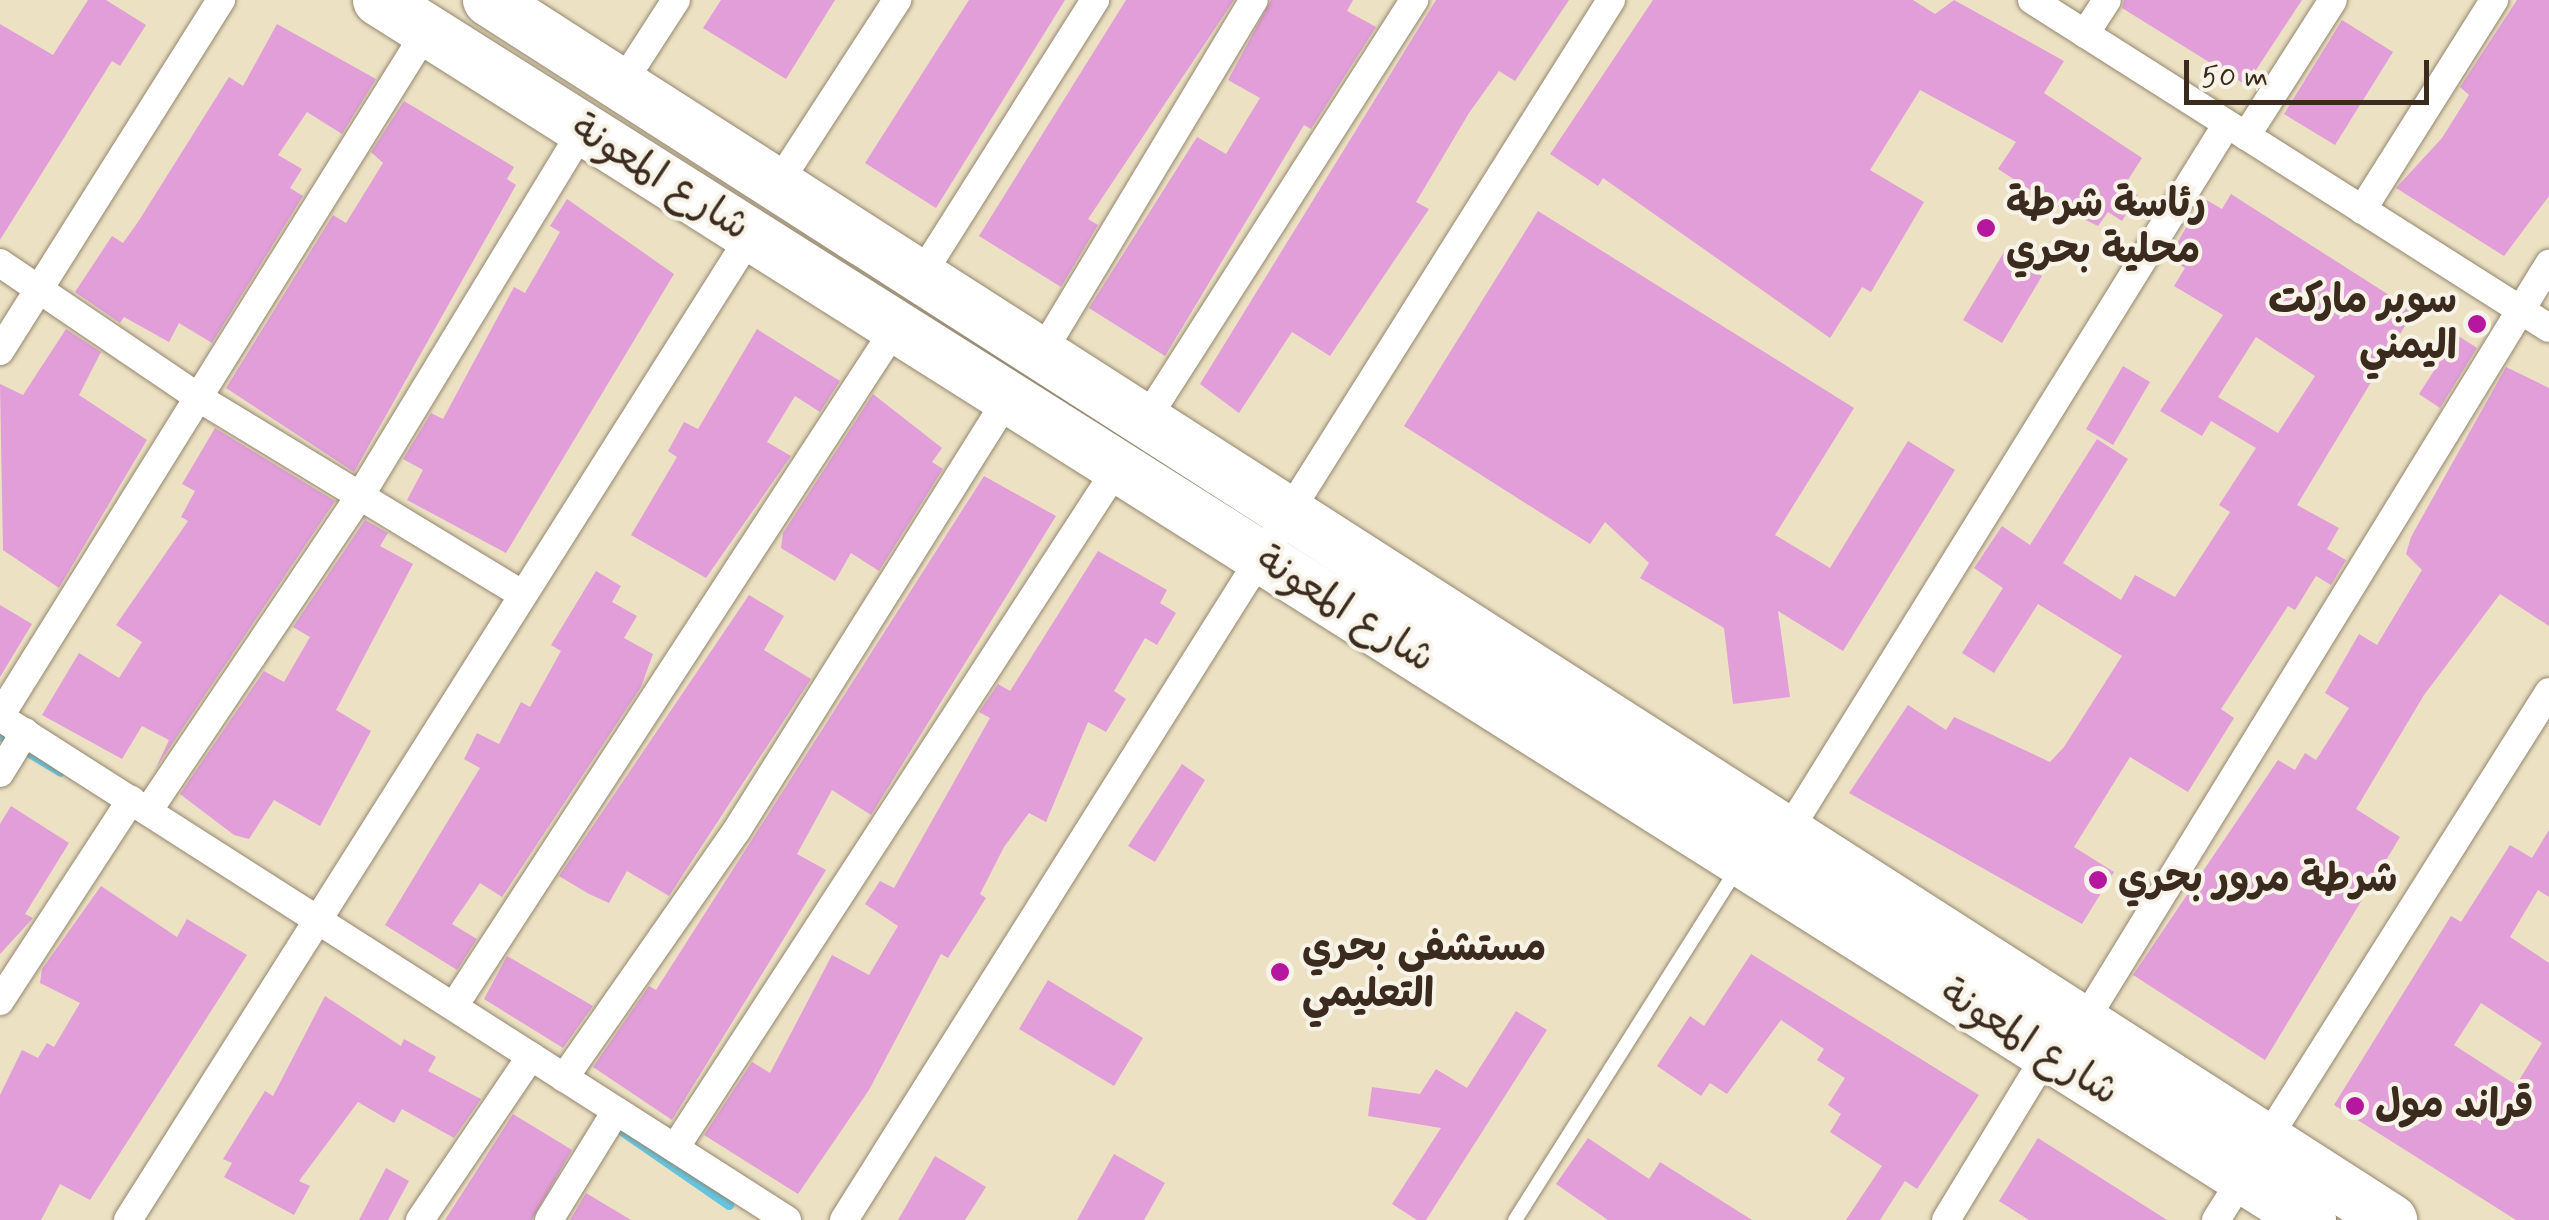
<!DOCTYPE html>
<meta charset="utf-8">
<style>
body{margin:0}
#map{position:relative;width:2549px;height:1220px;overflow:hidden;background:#ece2c3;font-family:Mynerve,"Playpen Sans Arabic",sans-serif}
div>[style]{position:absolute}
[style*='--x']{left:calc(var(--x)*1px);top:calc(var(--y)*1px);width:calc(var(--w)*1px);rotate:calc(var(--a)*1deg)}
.stream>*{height:10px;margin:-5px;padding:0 5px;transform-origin:5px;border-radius:5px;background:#63c6e1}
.building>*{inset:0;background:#e19ed9}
.roads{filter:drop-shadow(0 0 2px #948670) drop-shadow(0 0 2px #948670)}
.lane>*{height:14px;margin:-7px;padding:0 7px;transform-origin:7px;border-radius:7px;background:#fff}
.street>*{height:28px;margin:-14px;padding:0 14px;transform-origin:14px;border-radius:14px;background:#fff}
.highway>*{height:52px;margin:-26px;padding:0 26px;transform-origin:26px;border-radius:26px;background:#fff}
.dots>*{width:28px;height:28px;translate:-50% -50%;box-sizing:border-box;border:5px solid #f7f3e8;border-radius:50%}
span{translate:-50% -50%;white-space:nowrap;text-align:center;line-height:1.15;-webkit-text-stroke:8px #f7f3e8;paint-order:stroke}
.street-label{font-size:40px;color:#3b2a1e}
.poi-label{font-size:40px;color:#3b2a1e;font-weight:700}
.left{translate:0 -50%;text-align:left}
.right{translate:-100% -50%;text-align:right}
.scale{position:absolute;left:2184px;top:60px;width:245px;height:45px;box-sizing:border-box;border:5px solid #3b2a1e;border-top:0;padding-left:12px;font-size:30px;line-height:35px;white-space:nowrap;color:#3b2a1e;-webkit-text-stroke:8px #f7f3e8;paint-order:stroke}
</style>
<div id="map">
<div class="stream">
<i style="--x:0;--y:735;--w:71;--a:31.2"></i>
<i style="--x:619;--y:1129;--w:134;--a:34.6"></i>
</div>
<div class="building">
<i style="clip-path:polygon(88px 0,106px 0,146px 25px,120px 66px,112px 61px,0 240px,0 24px,53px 55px)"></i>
<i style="clip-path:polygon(721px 0,835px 0,786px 79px,703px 28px)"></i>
<i style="clip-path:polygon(969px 0,1065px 0,936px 208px,865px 163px)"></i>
<i style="clip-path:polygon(1126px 0,1234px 0,1088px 219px,1098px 225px,1061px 287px,979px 236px)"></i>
<i style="clip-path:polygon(1271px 0,1353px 0,1347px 11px,1376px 27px,1311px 129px,1304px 125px,1165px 356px,1089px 308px,1197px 137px,1226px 154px,1260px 98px,1228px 80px)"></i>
<i style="clip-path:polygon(1436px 0,1569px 0,1515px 81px,1499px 71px,1469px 113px,1416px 202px,1429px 209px,1330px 356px,1292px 332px,1239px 413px,1200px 384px)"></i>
<i style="clip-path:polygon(1653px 0,1913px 0,1935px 14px,1954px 0,2064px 61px,2044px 93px,2142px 158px,2124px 186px,2138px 195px,2122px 221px,2108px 212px,2098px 226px,2052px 204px,1998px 169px,2016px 142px,1920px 90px,1870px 170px,1924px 202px,1871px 292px,1862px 287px,1830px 338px,1603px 178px,1598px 186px,1550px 154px)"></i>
<i style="clip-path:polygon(2124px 0,2302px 0,2246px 85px,2122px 8px)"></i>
<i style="clip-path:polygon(2517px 0,2549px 0,2549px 196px,2504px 256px,2396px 188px,2442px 138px,2469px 95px,2460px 87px)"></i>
<i style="clip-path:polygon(2342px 20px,2393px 52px,2335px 145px,2284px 114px)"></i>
<i style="clip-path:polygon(277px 24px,376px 79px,342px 134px,307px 112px,278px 155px,302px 169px,290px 188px,303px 196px,212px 343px,179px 323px,169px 342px,124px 317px,120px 323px,75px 292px,112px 236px,123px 243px,138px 222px,229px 77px,243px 86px)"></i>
<i style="clip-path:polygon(404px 101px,514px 167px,507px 179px,516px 185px,354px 472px,226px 388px,333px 215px,346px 223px,383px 163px,371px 152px)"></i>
<i style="clip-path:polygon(evenodd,2231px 194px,2414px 311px,2297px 505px,2339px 528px,2327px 549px,2346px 560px,2331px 585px,2316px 576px,2295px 610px,2288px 606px,2221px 709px,2234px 718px,2188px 792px,2130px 757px,2074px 847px,2114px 872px,2082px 924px,1849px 793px,1908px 705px,1946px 730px,1954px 717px,2050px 762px,2064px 747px,2122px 656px,2038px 604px,1994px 673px,1962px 653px,2003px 588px,1974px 568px,2002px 526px,2030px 545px,2097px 439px,2128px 459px,2063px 563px,2121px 600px,2135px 575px,2175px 597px,2230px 512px,2219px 505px,2256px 448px,2211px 421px,2202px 436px,2160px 411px,2223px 315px,2174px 286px,2185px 268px,2175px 262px,2176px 245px,2203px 198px,2222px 209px,2231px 194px,2256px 337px,2315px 376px,2278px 433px,2218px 397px,2256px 337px)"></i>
<i style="clip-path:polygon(567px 199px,674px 274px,506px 553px,407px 500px,423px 470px,403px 459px,431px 413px,443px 419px,514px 287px,525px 293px,560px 232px,550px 226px)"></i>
<i style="clip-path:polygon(1538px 211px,1854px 408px,1775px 535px,1830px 568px,1908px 441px,1955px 470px,1843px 651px,1778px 611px,1790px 697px,1733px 704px,1724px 628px,1640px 578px,1649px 563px,1605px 522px,1590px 544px,1404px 426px)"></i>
<i style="clip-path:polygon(2004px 252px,2042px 276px,2002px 343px,1963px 320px)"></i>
<i style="clip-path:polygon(66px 329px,101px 352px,79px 395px,147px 440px,59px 588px,3px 550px,0 384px,23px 395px)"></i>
<i style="clip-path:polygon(757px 329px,840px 381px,820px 412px,795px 396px,767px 442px,791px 456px,706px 578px,631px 535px,677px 457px,668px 451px,684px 422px,698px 429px)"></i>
<i style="clip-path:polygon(2457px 335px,2477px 348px,2440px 408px,2419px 394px)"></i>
<i style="clip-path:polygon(2123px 366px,2150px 382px,2113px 445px,2086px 429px)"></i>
<i style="clip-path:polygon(2506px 367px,2549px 388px,2549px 626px,2500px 594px,2424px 695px,2356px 809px,2400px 837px,2265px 1060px,2133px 975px,2278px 760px,2295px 770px,2305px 753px,2316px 760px,2349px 708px,2325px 693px,2359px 634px,2377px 645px,2422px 570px,2406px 554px,2411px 537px)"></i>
<i style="clip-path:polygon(873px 394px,942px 448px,932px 462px,943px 469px,879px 571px,851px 553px,835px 581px,781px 548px,783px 533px)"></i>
<i style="clip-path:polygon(215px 428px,335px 501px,156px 768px,169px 740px,142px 726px,122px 759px,42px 715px,79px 653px,119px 678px,142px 642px,116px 625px,188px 521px,181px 517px,195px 491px,182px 484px)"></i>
<i style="clip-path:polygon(984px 476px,1056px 516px,871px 815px,832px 790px,797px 854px,826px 870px,672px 1120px,593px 1067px,649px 986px,656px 990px)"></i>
<i style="clip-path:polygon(365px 520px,388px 533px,380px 546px,413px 564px,336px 710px,371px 731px,320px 826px,274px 800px,249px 839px,234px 835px,180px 794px,264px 671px,284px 682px,310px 637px,293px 627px)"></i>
<i style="clip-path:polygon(1098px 551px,1167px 590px,1160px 603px,1176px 613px,1157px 645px,1145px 638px,1114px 691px,1126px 699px,1106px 732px,1088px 722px,1046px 822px,1029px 813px,1004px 847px,980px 894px,986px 898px,948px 958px,941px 954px,869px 1090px,798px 1194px,704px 1135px,752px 1062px,770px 1073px,832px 955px,869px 975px,898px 926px,865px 904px,880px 881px,894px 888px,990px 718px,979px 712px,998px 684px,1010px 691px)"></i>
<i style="clip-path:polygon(596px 571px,621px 586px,612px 602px,637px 616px,624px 638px,653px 654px,641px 687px,502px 897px,480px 883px,452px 924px,477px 939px,457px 970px,385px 925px,480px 768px,464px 759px,477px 733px,499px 744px,521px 702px,530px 707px,561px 651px,551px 645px)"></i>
<i style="clip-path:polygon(749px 595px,784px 616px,764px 650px,811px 679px,669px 896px,627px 871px,609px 903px,589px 894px,559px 876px)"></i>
<i style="clip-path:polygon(0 605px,32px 624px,0 677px)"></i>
<i style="clip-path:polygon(1182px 764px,1205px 780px,1155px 862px,1128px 846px)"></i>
<i style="clip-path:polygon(11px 806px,69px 843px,25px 914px,33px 918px,0 954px,0 824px)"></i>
<i style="clip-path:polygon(evenodd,2549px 830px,2549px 897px,2538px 890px,2510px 937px,2549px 963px,2549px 1220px,2516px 1220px,2334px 1105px,2451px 916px,2461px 922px,2510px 845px,2532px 858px,2549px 830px,2481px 1003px,2542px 1043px,2516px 1085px,2454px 1045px,2481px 1003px)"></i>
<i style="clip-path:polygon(101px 886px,177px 937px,187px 919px,247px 955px,90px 1200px,60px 1184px,41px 1220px,0 1220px,0 1095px,22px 1050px,38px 1058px,47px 1043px,54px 1047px,80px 1003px,40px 983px,42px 969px)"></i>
<i style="clip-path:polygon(1751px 954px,1979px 1095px,1917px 1189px,1905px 1181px,1880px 1220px,1846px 1220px,1882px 1166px,1830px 1132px,1841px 1114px,1828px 1105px,1845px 1078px,1817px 1060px,1824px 1049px,1781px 1020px,1727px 1094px,1710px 1083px,1701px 1096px,1657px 1066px,1690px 1016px,1704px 1026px)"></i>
<i style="clip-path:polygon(507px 956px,593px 1006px,563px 1048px,484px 999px)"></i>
<i style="clip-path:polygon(1048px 980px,1143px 1038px,1114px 1086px,1019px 1029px)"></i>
<i style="clip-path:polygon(325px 996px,401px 1046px,404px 1039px,436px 1057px,428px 1071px,481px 1099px,454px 1138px,402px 1109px,394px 1123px,358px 1102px,299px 1181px,310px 1186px,294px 1215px,224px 1177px,232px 1163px,223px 1159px,265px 1091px,273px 1096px)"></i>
<i style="clip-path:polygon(1516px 1011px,1547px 1030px,1426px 1220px,1417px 1220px,1392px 1204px,1441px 1128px,1368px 1116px,1372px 1087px,1420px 1094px,1436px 1069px,1467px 1088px)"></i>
<i style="clip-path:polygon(513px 1114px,572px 1150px,532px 1220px,445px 1220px)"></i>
<i style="clip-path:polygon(1588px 1138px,1649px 1179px,1660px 1162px,1752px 1220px,1608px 1220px,1556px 1184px)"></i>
<i style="clip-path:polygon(2038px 1138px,2167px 1220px,2029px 1220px,1999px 1201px)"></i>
<i style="clip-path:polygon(1114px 1154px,1165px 1183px,1144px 1220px,1077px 1220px)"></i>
<i style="clip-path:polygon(935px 1156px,986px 1187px,965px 1220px,898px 1220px)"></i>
<i style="clip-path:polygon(386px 1168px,409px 1181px,388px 1220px,359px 1220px)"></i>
<i style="clip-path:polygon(586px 1193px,631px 1220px,570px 1220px)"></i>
</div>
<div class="roads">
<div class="lane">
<i style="--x:1515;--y:1220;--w:414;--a:-57.7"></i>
</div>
<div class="street">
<i style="--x:2032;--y:0;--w:612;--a:32.39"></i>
<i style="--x:2085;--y:34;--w:40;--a:-57.1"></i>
<i style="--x:621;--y:85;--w:101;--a:-57.1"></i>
<i style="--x:2246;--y:136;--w:161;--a:-57.4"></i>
<i style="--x:777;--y:185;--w:221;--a:-57"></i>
<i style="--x:2362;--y:210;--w:248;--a:-57.8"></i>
<i style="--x:0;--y:263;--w:246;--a:34.1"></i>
<i style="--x:204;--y:401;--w:373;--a:31.3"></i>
<i style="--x:920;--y:277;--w:328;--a:-57.7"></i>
<i style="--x:0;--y:351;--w:415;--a:-57.8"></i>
<i style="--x:1041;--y:354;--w:413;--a:-59"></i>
<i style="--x:1145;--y:421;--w:500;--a:-57.4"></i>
<i style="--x:0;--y:716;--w:808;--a:-58.1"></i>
<i style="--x:0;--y:717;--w:934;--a:32.58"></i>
<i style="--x:0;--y:773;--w:48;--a:-58.6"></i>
<i style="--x:148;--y:811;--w:380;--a:-56.1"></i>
<i style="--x:360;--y:496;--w:429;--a:-58.7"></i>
<i style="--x:1787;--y:833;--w:834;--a:-58.18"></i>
<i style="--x:0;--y:1001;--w:240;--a:-56.9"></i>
<i style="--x:454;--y:1006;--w:810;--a:-56.94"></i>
<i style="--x:2083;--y:1023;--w:891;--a:-58.45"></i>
<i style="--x:564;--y:1078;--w:302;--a:-55.1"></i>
<i style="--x:737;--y:830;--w:510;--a:-57.9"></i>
<i style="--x:675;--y:1148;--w:812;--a:-56.96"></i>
<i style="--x:128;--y:1220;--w:1165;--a:-57.69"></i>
<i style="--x:420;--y:1220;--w:198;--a:-55.9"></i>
<i style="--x:549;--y:1220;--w:128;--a:-58.4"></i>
<i style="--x:844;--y:1220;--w:1441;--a:-57.84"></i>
<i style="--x:1946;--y:1220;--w:194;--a:-58.7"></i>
<i style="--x:2216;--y:1220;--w:624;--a:-57.76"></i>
</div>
<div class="highway">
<i style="--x:379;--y:0;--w:2284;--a:32.28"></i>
<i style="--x:489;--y:0;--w:2260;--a:32.68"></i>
</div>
</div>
<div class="dots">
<i style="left:1986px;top:228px;background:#b5179e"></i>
<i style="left:2477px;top:324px;background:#b5179e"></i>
<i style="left:2098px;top:880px;background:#b5179e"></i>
<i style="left:1280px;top:972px;background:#b5179e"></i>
<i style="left:2355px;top:1106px;background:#b5179e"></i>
</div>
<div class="street-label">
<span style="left:660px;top:178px;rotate:32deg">شارع المعونة</span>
<span style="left:1345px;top:610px;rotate:32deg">شارع المعونة</span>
<span style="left:2029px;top:1043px;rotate:32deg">شارع المعونة</span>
</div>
<div class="poi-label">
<span class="left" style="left:2006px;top:228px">رئاسة شرطة<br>محلية بحري</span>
<span class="right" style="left:2457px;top:324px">سوبر ماركت<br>اليمني</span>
<span class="left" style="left:2118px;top:880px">شرطة مرور بحري</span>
<span class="left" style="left:1302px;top:972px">مستشفى بحري<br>التعليمي</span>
<span class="left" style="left:2375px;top:1106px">قراند مول</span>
</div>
<div class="scale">50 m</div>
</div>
